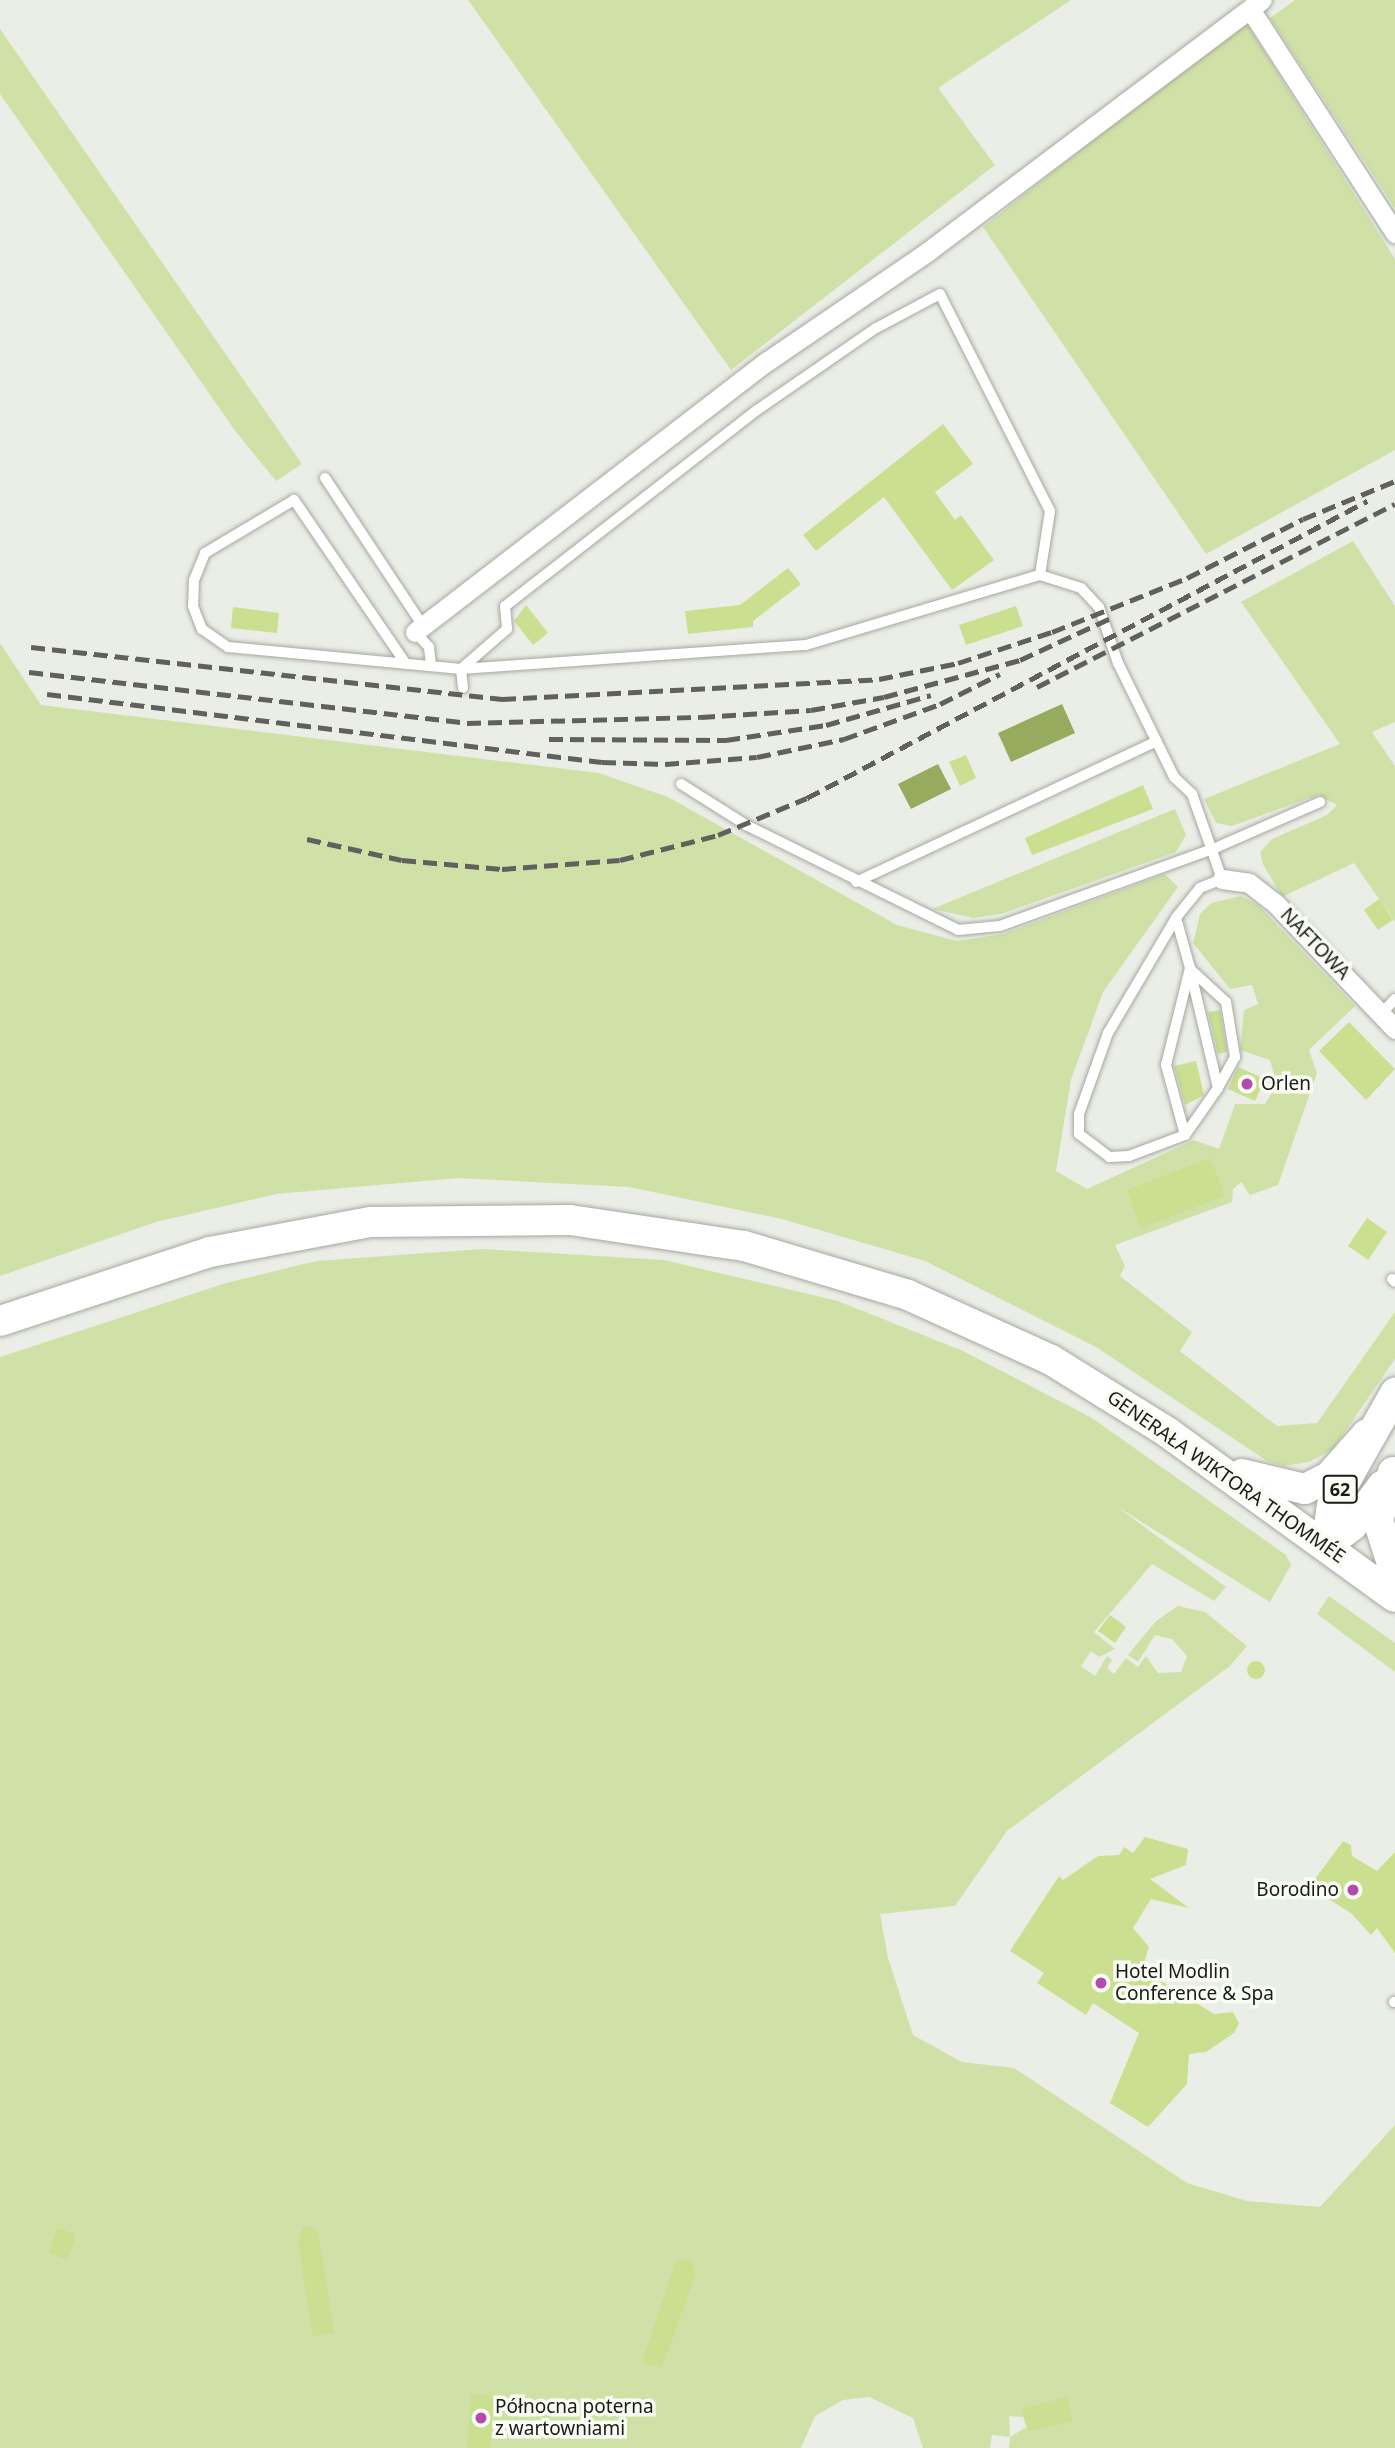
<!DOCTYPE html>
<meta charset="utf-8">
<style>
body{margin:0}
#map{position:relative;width:1395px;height:2448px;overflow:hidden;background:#ebeee6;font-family:"Noto Sans",sans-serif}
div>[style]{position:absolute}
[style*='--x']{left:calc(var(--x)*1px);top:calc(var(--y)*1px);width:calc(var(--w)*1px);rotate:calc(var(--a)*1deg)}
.green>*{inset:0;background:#d0e1a7}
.water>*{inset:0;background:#97ab5e}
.building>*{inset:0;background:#cadf90}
.round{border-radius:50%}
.roads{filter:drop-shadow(0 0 2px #a5a8a0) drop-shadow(0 0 2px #a5a8a0)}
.service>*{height:10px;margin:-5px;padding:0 5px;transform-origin:5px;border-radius:5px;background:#fff}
.minor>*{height:19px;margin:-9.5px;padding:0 9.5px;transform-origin:9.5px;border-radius:9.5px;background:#fff}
.primary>*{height:30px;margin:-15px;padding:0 15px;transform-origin:15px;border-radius:15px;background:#fff}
.rail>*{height:5px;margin-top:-2.5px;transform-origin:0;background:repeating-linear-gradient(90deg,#60615d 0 14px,transparent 0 21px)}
.dots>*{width:19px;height:19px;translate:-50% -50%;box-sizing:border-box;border:4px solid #f9fcf3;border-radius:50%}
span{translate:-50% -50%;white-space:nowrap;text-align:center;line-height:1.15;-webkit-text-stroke:7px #f9fcf3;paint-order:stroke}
.shield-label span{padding:2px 5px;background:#f9fcf3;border:2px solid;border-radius:5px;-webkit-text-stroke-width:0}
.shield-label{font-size:18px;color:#1a1b18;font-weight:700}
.street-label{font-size:19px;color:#1a1b18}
.poi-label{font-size:19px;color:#1a1b18}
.left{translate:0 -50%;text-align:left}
.right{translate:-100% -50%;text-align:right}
</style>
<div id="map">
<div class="green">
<i style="clip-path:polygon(468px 0,1071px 0,938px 88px,995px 165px,731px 370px)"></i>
<i style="clip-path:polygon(1295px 0,1395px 0,1395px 208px,1270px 18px)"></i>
<i style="clip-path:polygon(1245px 21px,1395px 259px,1395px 450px,1206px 554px,983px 227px)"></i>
<i style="clip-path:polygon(0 29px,302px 464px,276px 481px,236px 432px,0 94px)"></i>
<i style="clip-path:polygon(1353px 541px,1395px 606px,1395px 722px,1372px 732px,1395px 766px,1395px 922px,1354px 863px,1282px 897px,1263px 864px,1260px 852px,1272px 839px,1327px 815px,1337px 805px,1318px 795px,1232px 826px,1216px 823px,1204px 799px,1340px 744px,1241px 602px)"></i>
<i style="clip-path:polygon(0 643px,41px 705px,599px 773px,668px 797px,897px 925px,957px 941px,1003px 934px,1165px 874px,1178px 887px,1103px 992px,1071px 1080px,1056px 1171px,1087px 1189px,1194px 1140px,1219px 1149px,1235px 1104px,1265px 1104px,1277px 1085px,1270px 1060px,1240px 1050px,1244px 1010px,1258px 1004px,1252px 985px,1230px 989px,1193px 943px,1200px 914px,1211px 903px,1241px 896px,1258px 905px,1355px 1006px,1309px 1050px,1317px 1073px,1278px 1185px,1250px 1195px,1241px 1182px,1233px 1189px,1232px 1202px,1115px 1245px,1125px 1266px,1120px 1276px,1192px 1332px,1180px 1351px,1277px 1426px,1317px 1423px,1395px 1312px,1395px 1359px,1333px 1449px,1309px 1462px,1284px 1466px,1267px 1461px,1096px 1347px,925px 1261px,782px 1219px,629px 1187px,458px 1178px,276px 1194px,156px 1222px,0 1276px)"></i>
<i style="clip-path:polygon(1175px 809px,1186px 835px,1176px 852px,1001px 914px,973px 918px,932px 909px)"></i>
<i style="clip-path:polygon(evenodd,482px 1249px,664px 1260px,838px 1301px,963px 1351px,1092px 1418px,1286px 1555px,1291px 1565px,1270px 1602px,1116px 1506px,1226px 1587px,1214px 1601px,1152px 1564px,1094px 1632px,1115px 1649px,1099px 1657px,1091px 1651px,1081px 1666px,1095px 1676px,1107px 1656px,1112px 1660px,1107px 1668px,1114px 1674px,1126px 1658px,1138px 1667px,1146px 1656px,1158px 1673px,1181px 1672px,1187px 1656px,1172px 1639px,1155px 1635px,1138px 1662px,1128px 1655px,1156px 1621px,1178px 1606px,1205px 1612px,1247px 1646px,1230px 1666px,1007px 1831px,955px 1906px,880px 1914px,888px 1958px,913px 2035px,962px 2062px,1014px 2068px,1187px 2183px,1247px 2201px,1320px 2207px,1395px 2125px,1395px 2448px,1009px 2448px,1010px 2437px,992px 2435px,990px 2448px,923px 2448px,913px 2418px,869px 2397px,843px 2400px,815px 2416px,801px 2448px,0 2448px,0 1357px,226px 1283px,316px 1261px,482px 1249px,57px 2227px,77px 2234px,68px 2259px,48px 2253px,57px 2227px,482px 1249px,1032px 2407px,1037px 2430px,1028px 2432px,1026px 2427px,1010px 2437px,1009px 2416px,1023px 2417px,1022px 2409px,1032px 2407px)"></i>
<i style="clip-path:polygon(1329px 1596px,1395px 1643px,1395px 1672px,1317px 1614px)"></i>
</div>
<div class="water">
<i style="clip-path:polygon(1062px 704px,1075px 733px,1011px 762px,998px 733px)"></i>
<i style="clip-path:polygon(938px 764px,951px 789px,911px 809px,898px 784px)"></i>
</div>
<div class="building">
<i style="clip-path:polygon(943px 424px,973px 464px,935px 492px,955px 520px,961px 515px,994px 560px,952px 590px,884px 497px,816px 551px,803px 535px)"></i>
<i style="clip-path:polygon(788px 568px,801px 584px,753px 621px,753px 627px,688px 634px,685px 611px,740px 605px)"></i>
<i style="clip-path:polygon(526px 605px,548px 633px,533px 645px,514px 621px)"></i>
<i style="clip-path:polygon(1016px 606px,1023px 626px,966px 645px,959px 625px)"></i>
<i style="clip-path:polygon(233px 607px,279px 613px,277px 633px,231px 628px)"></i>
<i style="clip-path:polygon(966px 755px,976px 778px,960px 786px,949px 762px)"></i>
<i style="clip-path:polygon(1143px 785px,1153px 809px,1032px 855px,1025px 838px)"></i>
<i style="clip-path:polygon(1379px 899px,1393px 920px,1378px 930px,1364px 910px)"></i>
<i style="clip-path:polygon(1220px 1010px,1227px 1052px,1218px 1054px,1208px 1012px)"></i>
<i style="clip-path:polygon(1349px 1022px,1395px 1069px,1366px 1100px,1319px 1051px)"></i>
<i style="clip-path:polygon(1196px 1061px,1204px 1095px,1185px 1105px,1174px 1066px)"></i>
<i style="clip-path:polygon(1238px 1067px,1265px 1079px,1255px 1101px,1228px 1089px)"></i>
<i style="clip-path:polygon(1210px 1158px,1225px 1196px,1141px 1228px,1127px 1190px)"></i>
<i style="clip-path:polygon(1367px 1218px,1387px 1232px,1368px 1260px,1348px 1246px)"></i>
<i style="clip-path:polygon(1110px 1615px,1126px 1627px,1115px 1643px,1098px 1631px)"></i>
<i class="round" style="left:1247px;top:1661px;width:18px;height:18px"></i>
<i style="clip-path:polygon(1145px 1837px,1188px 1849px,1186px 1865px,1150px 1879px,1189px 1908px,1151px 1899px,1133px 1928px,1149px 1947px,1142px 1969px,1214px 2014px,1233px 2012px,1239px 2023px,1234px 2033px,1206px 2052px,1189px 2054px,1187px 2084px,1148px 2127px,1110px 2103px,1139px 2033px,1093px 2003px,1086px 2015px,1037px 1983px,1044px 1973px,1010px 1951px,1059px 1876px,1063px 1880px,1098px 1856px,1119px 1855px,1124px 1847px,1133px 1853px)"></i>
<i style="clip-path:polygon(1343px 1841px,1351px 1845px,1352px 1856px,1377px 1871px,1395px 1852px,1395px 1953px,1377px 1928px,1371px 1935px,1351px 1913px,1309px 1887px)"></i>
<i style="clip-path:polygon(304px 2225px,318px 2230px,334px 2333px,313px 2336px,298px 2243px)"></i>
<i style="clip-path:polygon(57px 2227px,77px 2234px,68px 2260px,48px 2253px)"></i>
<i style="clip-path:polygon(692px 2259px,695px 2275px,662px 2368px,642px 2362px,676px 2262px)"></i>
<i style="clip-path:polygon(471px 2394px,494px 2396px,490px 2448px,467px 2448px)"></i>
<i style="clip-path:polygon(1067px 2397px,1073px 2421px,1028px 2432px,1021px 2409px)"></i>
</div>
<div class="roads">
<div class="service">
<i style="--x:325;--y:478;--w:178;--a:56.5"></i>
<i style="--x:1040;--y:575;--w:65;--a:-81.1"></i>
<i style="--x:1050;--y:511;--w:243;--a:-116.9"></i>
<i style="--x:940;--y:294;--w:72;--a:152"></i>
<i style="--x:876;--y:328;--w:145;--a:145.4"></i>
<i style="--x:757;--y:410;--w:319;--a:142.1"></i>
<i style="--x:505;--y:606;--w:23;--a:85"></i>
<i style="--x:507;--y:629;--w:61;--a:139"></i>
<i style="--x:461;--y:669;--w:346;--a:-4"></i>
<i style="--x:806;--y:645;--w:244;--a:-16.7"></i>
<i style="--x:1040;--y:575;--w:43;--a:17.6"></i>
<i style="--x:1081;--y:588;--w:26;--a:47"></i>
<i style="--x:1099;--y:607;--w:59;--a:71.3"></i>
<i style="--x:1118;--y:663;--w:127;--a:63.8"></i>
<i style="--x:1174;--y:777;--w:25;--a:43"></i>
<i style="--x:1192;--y:794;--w:90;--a:70.6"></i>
<i style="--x:1222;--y:879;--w:24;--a:158"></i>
<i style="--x:1200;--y:888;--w:38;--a:129"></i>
<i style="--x:1176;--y:918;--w:134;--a:120.6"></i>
<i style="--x:1108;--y:1033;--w:86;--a:109.7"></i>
<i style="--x:1079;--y:1114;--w:20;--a:90"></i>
<i style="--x:1079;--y:1134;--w:38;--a:37"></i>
<i style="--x:1109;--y:1157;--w:20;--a:-3"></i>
<i style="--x:1129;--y:1156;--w:60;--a:-20.6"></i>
<i style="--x:1185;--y:1135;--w:73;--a:-105.2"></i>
<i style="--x:1166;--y:1065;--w:100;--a:-76.1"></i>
<i style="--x:1190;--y:968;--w:52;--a:-105.6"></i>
<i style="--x:415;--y:632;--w:21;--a:47"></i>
<i style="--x:429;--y:647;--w:19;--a:84"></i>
<i style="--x:406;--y:664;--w:199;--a:-124.3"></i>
<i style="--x:294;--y:500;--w:104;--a:149.2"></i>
<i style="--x:205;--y:553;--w:29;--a:112"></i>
<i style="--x:194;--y:580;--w:26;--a:92"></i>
<i style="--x:193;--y:606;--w:25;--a:69"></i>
<i style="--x:202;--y:629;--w:32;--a:35"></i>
<i style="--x:228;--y:647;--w:234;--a:5.4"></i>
<i style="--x:461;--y:669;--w:19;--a:84"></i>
<i style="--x:681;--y:784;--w:77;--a:32.2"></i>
<i style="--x:746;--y:825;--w:237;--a:26.3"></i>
<i style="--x:958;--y:930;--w:42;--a:-5.4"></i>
<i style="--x:1000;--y:926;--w:226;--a:-19.9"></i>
<i style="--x:1213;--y:849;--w:117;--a:-23.7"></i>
<i style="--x:856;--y:882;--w:332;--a:-25.1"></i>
<i style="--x:1190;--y:969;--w:49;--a:42.5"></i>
<i style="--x:1226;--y:1002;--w:56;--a:80.7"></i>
<i style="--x:1235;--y:1057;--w:35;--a:119"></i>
<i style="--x:1381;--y:1014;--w:21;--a:-47"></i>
<i style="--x:1185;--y:1135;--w:57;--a:-54.9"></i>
<i style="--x:1218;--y:1088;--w:121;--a:-103.3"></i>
<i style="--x:1392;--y:1279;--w:4;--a:45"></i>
<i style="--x:1394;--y:2002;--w:1;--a:0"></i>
</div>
<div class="minor">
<i style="--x:1250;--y:9;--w:267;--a:57.1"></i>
<i style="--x:415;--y:632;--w:443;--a:-37.6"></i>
<i style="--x:766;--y:362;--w:195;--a:-34.3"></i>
<i style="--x:927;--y:252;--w:419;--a:-37"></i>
<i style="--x:1222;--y:879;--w:27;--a:8"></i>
<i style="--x:1249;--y:883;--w:33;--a:38"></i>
<i style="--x:1275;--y:903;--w:174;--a:46.4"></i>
</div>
<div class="primary">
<i style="--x:0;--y:1321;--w:221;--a:-18.2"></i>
<i style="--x:210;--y:1252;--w:164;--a:-10.6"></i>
<i style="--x:371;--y:1222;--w:199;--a:-0.6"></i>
<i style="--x:570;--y:1220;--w:176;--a:8.5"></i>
<i style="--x:744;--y:1246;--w:171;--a:16.6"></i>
<i style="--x:908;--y:1295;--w:157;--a:24.4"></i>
<i style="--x:1051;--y:1360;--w:137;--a:31.8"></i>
<i style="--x:1167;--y:1432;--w:281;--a:35.9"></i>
<i style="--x:1393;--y:1472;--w:50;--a:107.4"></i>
<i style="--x:1378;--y:1520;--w:56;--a:72.2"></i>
<i style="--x:1242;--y:1474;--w:65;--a:13.4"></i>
<i style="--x:1305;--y:1489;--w:27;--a:-27"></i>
<i style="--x:1329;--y:1477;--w:57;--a:-48.5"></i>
<i style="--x:1326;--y:1546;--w:41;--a:-81.7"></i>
<i style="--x:1332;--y:1505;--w:129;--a:-60.6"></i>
<i style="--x:1326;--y:1546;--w:33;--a:-38"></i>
<i style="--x:1352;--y:1526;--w:51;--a:-52.9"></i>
</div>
</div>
<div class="rail">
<i style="--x:31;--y:647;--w:474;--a:6.3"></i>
<i style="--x:502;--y:699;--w:378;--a:-3"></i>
<i style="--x:879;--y:679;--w:81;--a:-11.4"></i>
<i style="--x:958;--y:663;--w:99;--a:-18.3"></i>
<i style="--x:1052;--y:632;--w:145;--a:-21.8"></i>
<i style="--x:1187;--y:578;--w:130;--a:-27"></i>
<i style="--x:1303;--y:519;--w:100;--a:-22.4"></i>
<i style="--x:29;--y:672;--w:441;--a:6.6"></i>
<i style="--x:467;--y:723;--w:234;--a:-1.5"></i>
<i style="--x:701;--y:717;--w:110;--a:-3.6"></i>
<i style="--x:811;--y:710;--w:74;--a:-10.1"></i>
<i style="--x:884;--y:697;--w:141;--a:-15.2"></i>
<i style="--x:1020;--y:660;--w:100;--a:-24.8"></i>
<i style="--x:1037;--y:687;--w:402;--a:-27.1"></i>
<i style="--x:47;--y:694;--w:559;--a:6.99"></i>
<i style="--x:602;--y:762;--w:63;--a:1.8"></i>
<i style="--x:665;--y:764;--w:92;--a:-4.4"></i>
<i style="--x:757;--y:757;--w:89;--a:-11.7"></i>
<i style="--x:844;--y:739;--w:102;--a:-20"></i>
<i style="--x:940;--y:704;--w:67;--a:-26.6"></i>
<i style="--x:549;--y:739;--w:177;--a:0.3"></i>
<i style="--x:726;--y:740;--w:101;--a:-8.5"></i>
<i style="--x:826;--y:725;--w:109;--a:-15.9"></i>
<i style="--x:307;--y:839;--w:97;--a:12.5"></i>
<i style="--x:402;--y:860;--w:100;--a:5.1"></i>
<i style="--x:502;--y:869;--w:118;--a:-4.4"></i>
<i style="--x:620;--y:860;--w:101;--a:-14.3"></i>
<i style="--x:718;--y:835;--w:96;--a:-22.6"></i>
<i style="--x:807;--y:798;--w:634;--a:-27.94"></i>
</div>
<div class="dots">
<i style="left:1247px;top:1084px;background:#b44aab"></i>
<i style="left:1353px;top:1890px;background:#b44aab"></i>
<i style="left:1101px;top:1983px;background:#b44aab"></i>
<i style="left:481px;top:2418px;background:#b44aab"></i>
</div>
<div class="shield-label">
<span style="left:1340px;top:1489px">62</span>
</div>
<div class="street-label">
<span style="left:1315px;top:944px;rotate:46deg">NAFTOWA</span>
<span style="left:1226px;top:1477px;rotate:35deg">GENERAŁA WIKTORA THOMMÉE</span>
</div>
<div class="poi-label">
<span class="left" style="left:1261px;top:1084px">Orlen</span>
<span class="right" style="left:1339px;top:1890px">Borodino</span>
<span class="left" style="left:1115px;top:1983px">Hotel Modlin<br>Conference &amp; Spa</span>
<span class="left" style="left:495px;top:2418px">Północna poterna<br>z wartowniami</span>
</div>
</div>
